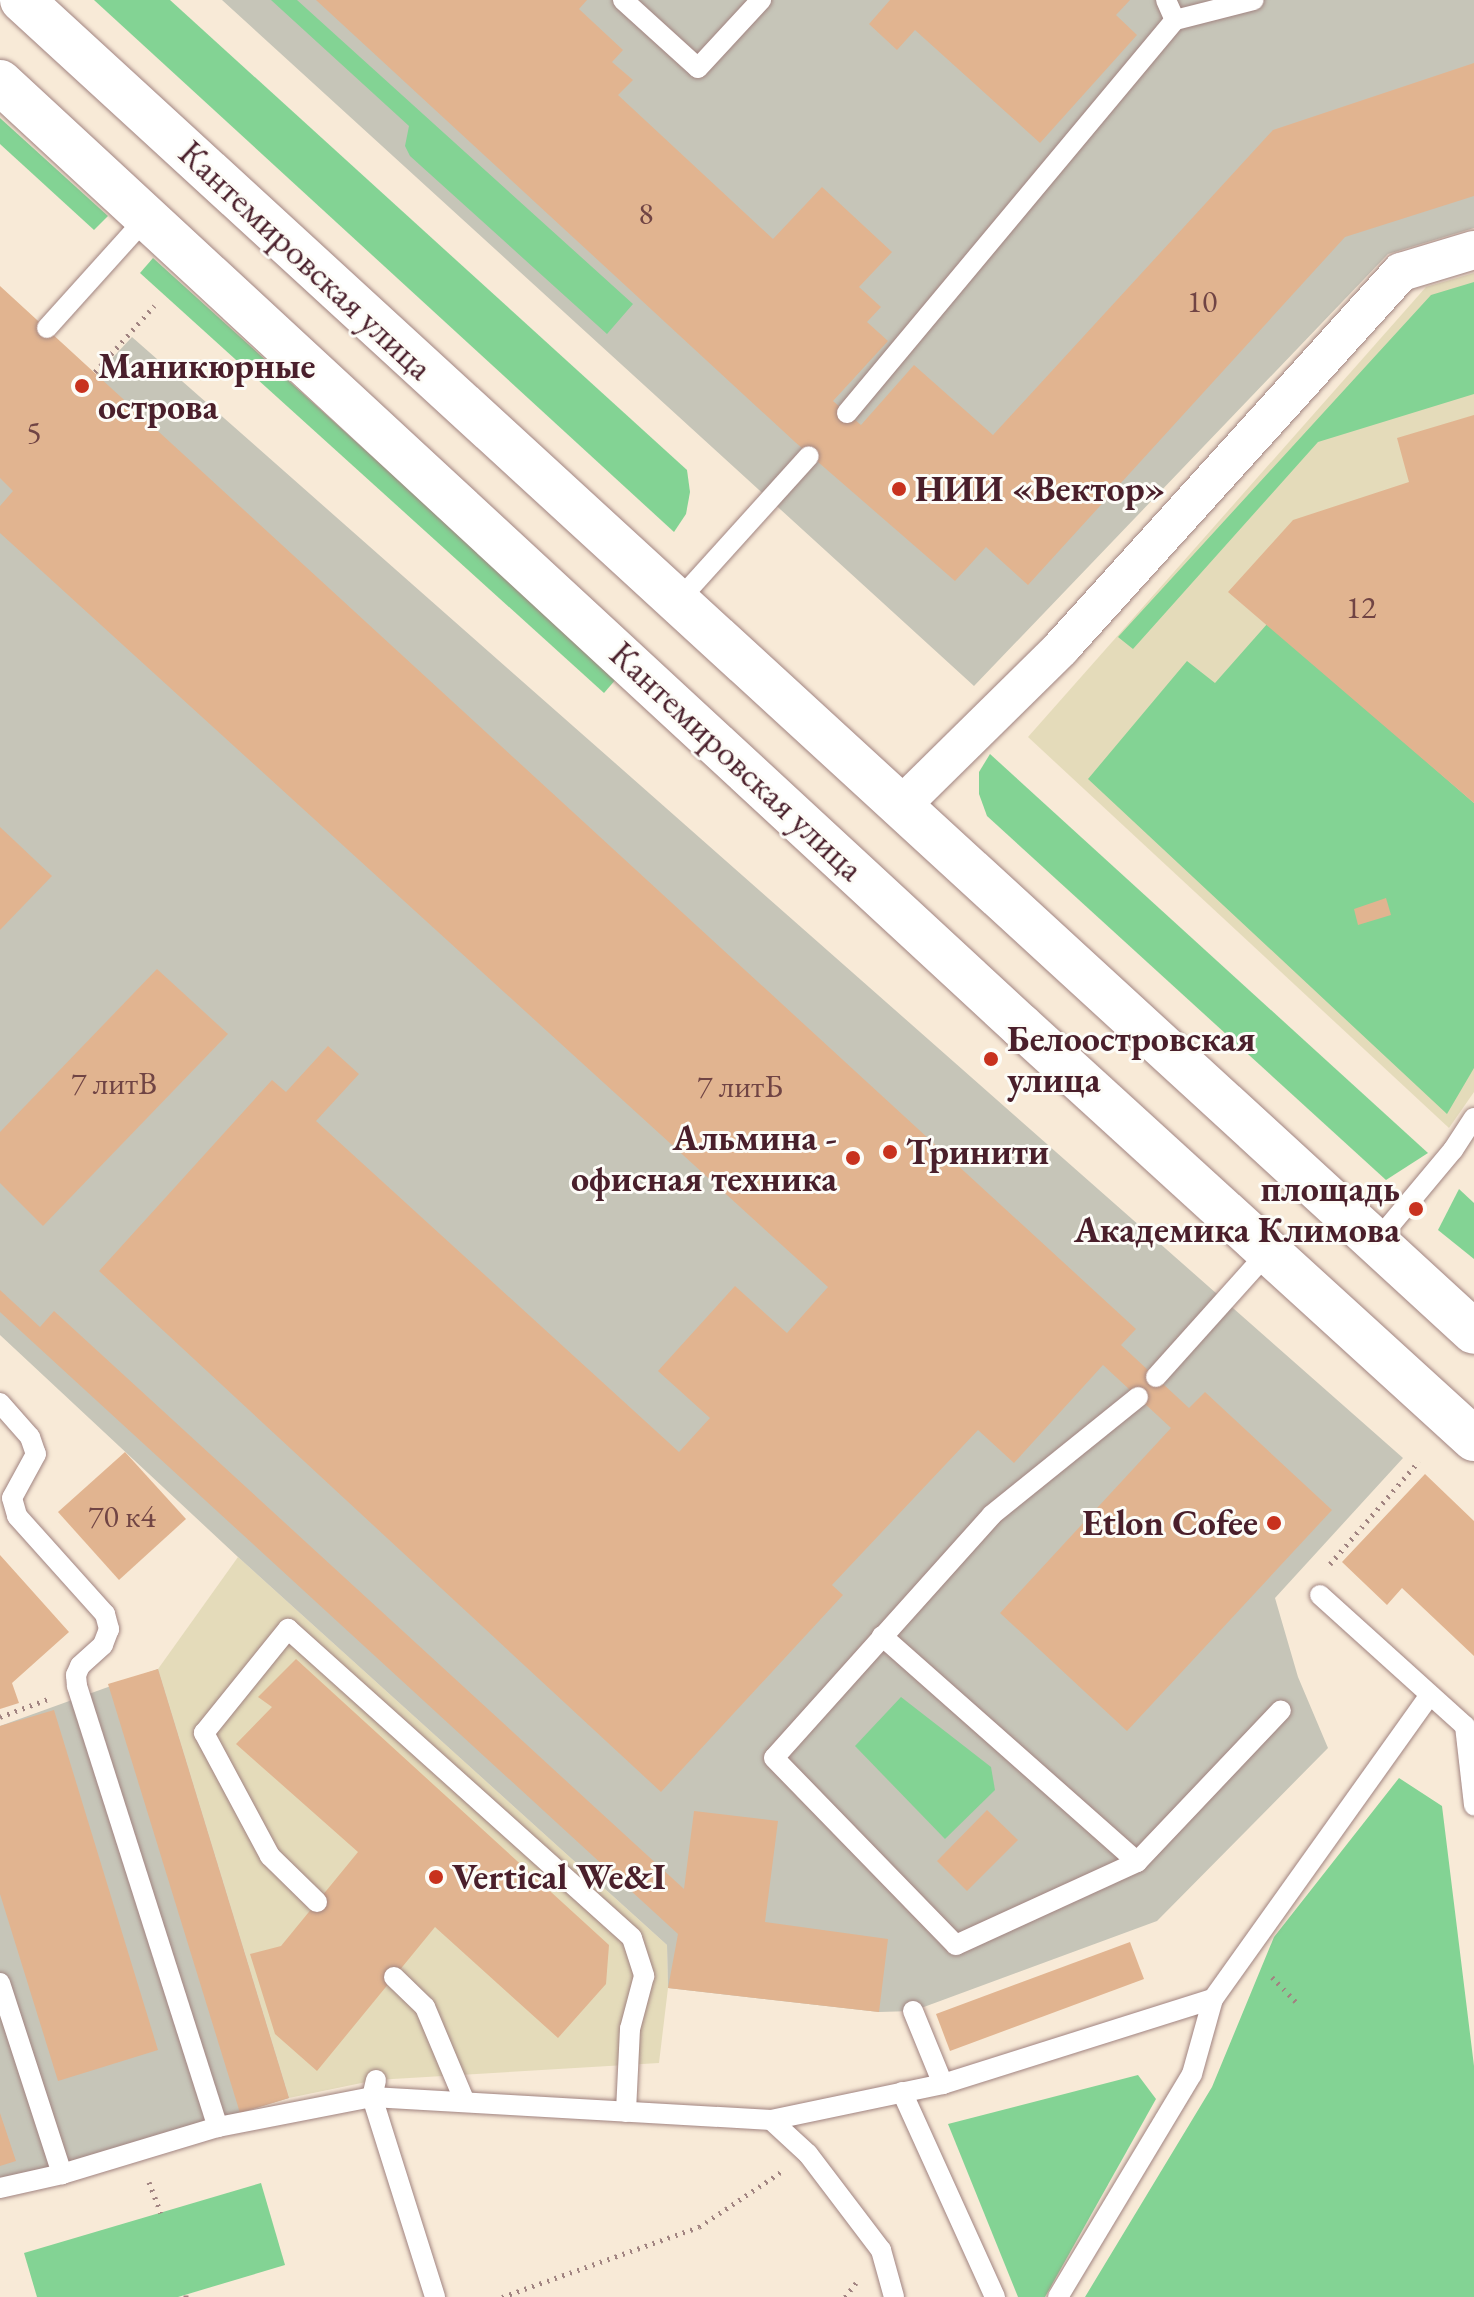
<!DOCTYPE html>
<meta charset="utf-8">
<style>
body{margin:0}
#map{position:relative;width:1474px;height:2297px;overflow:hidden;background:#f8ead7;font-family:"EB Garamond",serif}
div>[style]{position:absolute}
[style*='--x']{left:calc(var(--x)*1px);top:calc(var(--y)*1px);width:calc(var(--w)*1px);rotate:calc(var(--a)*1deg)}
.built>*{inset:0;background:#e4dbba}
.industrial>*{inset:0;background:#c6c5b8}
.green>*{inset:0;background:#83d394}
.building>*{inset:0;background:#e1b490}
.path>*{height:5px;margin-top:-2.5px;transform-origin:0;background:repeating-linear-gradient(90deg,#a18481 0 2px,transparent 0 8px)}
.roads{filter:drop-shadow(0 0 2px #a18481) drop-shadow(0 0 2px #a18481)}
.lane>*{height:20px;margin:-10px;padding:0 10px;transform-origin:10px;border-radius:10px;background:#fff}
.street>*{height:38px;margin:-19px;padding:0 19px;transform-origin:19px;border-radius:19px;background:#fff}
.primary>*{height:44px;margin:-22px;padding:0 22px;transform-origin:22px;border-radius:22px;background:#fff}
.dots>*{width:22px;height:22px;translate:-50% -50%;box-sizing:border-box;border:4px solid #fdfcf7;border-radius:50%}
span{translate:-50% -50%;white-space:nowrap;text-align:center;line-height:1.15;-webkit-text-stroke:6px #fdfcf7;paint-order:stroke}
.number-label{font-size:32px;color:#704444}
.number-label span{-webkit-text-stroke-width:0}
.street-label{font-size:36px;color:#4a1f2b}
.poi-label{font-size:36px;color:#4a1f2b;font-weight:700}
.left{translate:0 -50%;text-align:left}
.right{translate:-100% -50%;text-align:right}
</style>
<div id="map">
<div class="built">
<i style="clip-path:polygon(1474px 273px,1474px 1092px,1449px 1128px,1028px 737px,1426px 287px)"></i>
<i style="clip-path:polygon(238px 1557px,667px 1945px,668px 1988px,659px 2063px,376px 2080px,289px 2098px,158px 1669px)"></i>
</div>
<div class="industrial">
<i style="clip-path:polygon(222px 0,1474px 0,1474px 228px,1388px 254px,974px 686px)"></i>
<i style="clip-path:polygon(132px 337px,1403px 1458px,1275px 1598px,1298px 1677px,1328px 1748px,1157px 1921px,913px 2011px,879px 2012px,668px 1988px,667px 1945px,238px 1557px,0 1335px,0 478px)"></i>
<i style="clip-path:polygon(158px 1669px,289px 2098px,0 2182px,0 1726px)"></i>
</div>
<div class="green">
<i style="clip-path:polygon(94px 0,170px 0,687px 470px,690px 492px,686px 514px,674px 532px)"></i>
<i style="clip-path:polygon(271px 0,297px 0,633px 304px,607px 334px,410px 156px,405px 146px,409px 126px)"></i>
<i style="clip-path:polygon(0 118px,108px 216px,94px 230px,0 144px)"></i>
<i style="clip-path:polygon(153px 258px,617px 678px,604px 693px,140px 273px)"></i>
<i style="clip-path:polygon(1474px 282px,1474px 394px,1318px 442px,1133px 649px,1118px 637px,1431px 295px)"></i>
<i style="clip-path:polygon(1268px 623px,1474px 803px,1474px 1068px,1447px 1114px,1088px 779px,1187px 661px,1215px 683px)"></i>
<i style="clip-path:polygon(990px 754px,1428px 1153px,1386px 1180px,987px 816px,979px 794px,979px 772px)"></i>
<i style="clip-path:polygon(1459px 1189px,1474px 1203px,1474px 1259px,1438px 1230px)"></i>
<i style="clip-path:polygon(901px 1697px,991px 1767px,995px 1790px,945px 1839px,855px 1746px)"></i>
<i style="clip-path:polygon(1399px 1778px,1442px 1806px,1474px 2066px,1474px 2297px,1085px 2297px,1212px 2087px,1274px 1937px)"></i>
<i style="clip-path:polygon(1138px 2075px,1156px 2099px,1045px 2297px,1018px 2297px,948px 2124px)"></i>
<i style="clip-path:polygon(261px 2183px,285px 2265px,178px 2297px,37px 2297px,24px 2253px)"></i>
</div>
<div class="building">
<i style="clip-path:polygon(316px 0,587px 0,579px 9px,623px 50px,612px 62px,633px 80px,618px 95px,773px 239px,822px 187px,892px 252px,859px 287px,881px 307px,867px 322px,888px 341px,833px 401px,861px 425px,914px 365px,993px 435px,1273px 130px,1474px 63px,1474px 196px,1345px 237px,1028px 585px,986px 547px,955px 581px,795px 442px)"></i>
<i style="clip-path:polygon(890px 0,1130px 0,1116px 15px,1137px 35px,1040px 143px,915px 30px,897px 50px,869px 24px)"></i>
<i style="clip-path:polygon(0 286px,1136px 1329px,1121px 1345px,1189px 1408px,1205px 1392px,1332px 1510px,1127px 1731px,1000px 1613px,1171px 1428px,1103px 1365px,1014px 1463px,978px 1430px,832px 1585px,843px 1595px,661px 1792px,99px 1271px,272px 1080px,286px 1092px,328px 1046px,359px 1074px,316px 1121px,679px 1452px,710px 1418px,658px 1371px,735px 1286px,787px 1333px,828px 1287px,0 533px,0 506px,13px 491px,0 478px)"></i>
<i style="clip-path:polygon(1474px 415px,1474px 803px,1228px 592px,1293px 520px,1409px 482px,1397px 438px)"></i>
<i style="clip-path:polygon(0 827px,52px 876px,0 930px)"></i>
<i style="clip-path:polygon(1386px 898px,1391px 915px,1358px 925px,1354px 909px)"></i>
<i style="clip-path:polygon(157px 969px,228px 1034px,43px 1226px,0 1183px,0 1132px)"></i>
<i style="clip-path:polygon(0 1290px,40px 1327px,54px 1311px,684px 1889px,694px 1811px,778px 1821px,765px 1922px,888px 1939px,879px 2012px,668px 1988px,678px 1934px,0 1312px)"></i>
<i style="clip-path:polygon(125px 1452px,186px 1519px,119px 1580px,58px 1512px)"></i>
<i style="clip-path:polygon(1425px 1474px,1474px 1521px,1474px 1656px,1402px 1588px,1387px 1605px,1342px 1562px)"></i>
<i style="clip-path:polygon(0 1555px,69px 1632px,12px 1683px,19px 1703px,0 1709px)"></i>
<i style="clip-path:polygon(296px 1659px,609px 1945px,606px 1984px,558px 2038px,435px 1927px,317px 2071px,275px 2034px,250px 1954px,281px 1946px,358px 1852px,236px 1744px,272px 1707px,258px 1697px)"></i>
<i style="clip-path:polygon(158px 1669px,289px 2098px,240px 2113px,108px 1684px)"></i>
<i style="clip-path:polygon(54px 1710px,158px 2050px,58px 2081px,0 1894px,0 1726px)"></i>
<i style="clip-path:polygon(987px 1810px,1018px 1840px,967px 1891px,937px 1861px)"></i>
<i style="clip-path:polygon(1130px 1942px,1144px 1979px,950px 2051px,936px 2014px)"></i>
<i style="clip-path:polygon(0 2113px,16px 2161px,0 2166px)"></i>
</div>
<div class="path">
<i style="--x:95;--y:372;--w:89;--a:-48.2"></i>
<i style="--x:1330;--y:1564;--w:136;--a:-49.2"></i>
<i style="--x:0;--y:1717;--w:51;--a:-20.6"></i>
<i style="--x:1272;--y:1977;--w:35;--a:46"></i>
<i style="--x:149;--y:2182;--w:33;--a:69"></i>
<i style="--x:186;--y:2295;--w:2;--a:90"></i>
<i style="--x:502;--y:2297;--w:209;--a:-19.6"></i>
<i style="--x:699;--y:2227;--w:99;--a:-33.9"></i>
<i style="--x:845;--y:2297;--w:18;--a:-52"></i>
</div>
<div class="roads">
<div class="lane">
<i style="--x:623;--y:0;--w:101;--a:42.2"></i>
<i style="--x:698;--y:68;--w:93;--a:-47.2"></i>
<i style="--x:1166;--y:0;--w:22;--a:66"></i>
<i style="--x:47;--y:328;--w:149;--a:-48"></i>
<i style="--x:847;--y:413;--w:512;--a:-50.15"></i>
<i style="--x:1175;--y:20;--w:81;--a:-14.2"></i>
<i style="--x:678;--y:601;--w:195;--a:-47.9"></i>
<i style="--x:1376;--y:1242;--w:120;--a:-50.1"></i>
<i style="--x:1453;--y:1150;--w:38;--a:-57"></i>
<i style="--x:1156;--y:1377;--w:169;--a:-48.1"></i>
<i style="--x:1138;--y:1397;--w:188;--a:141.1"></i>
<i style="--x:992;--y:1515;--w:326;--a:131.9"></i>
<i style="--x:774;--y:1758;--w:261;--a:45.8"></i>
<i style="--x:956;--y:1945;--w:199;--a:-24.6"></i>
<i style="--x:1137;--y:1862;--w:209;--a:-46.5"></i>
<i style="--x:0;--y:1403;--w:45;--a:48.6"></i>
<i style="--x:30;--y:1437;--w:18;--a:71"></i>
<i style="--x:36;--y:1454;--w:50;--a:118.6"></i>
<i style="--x:12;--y:1498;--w:19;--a:74"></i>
<i style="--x:17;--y:1516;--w:132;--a:48.1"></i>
<i style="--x:105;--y:1614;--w:16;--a:75"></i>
<i style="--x:109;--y:1629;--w:17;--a:111"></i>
<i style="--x:103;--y:1645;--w:31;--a:138"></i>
<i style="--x:80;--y:1666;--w:10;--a:114"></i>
<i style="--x:76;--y:1675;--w:11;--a:85"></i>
<i style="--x:77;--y:1686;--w:463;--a:72.3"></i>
<i style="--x:1320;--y:1595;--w:195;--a:42.1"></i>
<i style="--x:1465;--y:1726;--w:80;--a:83.5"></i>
<i style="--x:882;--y:1636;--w:341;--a:41.5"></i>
<i style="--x:317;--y:1902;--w:66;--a:-135.6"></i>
<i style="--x:270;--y:1856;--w:140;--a:-118.2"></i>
<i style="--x:204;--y:1733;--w:134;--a:-51.1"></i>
<i style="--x:288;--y:1629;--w:462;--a:41.9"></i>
<i style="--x:632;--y:1938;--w:40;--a:72"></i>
<i style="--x:644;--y:1976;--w:55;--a:104.8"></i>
<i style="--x:630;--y:2029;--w:83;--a:92.8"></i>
<i style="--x:394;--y:1977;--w:43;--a:44.1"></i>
<i style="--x:425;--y:2007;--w:103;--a:67.2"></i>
<i style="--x:0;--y:1983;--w:201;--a:72"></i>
<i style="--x:913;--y:2011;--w:79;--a:67.7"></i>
<i style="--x:376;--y:2080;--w:17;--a:103"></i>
<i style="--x:372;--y:2097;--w:210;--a:72.5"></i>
<i style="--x:902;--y:2092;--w:225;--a:65.6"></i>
<i style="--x:771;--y:2120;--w:50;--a:42.6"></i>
<i style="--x:808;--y:2154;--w:121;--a:52.8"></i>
<i style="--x:881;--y:2250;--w:49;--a:74.5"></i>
<i style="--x:0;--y:2188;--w:64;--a:-12.7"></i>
<i style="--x:62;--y:2174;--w:163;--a:-16.8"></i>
<i style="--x:218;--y:2127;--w:157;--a:-11"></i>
<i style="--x:372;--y:2097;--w:400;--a:3.3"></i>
<i style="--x:771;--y:2120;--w:176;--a:-11.8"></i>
<i style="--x:943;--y:2084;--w:283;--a:-17.5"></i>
<i style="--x:1213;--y:1999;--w:372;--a:-54.5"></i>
<i style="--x:1058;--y:2297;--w:260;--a:-59"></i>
<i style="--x:1192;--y:2074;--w:78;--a:-74.4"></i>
</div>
<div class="street">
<i style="--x:901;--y:806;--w:225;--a:-44.6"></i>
<i style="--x:1061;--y:648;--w:507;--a:-47.88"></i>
<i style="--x:1401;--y:272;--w:76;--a:-16.8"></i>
</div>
<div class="primary">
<i style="--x:22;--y:0;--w:1970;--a:42.53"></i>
<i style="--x:0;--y:82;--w:1391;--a:42.76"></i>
<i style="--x:1021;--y:1026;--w:613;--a:42.36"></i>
</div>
</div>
<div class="dots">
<i style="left:82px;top:386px;background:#c8321e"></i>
<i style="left:899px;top:489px;background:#c8321e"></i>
<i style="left:991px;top:1059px;background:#c8321e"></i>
<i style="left:890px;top:1152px;background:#c8321e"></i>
<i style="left:853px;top:1158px;background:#c8321e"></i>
<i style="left:1416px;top:1209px;background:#c8321e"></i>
<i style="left:1274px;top:1523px;background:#c8321e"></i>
<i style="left:436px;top:1877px;background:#c8321e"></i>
</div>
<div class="number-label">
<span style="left:646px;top:213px">8</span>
<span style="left:1202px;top:301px">10</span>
<span style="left:34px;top:432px">5</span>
<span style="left:1361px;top:607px">12</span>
<span style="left:114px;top:1083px">7 литВ</span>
<span style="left:740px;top:1086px">7 литБ</span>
<span style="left:122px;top:1516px">70 к4</span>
</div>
<div class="street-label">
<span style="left:306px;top:260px;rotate:43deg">Кантемировская улица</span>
<span style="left:737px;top:761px;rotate:43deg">Кантемировская улица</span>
</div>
<div class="poi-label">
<span class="left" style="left:98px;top:386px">Маникюрные<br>острова</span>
<span class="left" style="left:915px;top:489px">НИИ «Вектор»</span>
<span class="left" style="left:1007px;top:1059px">Белоостровская<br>улица</span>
<span class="right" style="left:837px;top:1158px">Альмина -<br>офисная техника</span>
<span class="left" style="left:906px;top:1152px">Тринити</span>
<span class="right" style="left:1400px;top:1209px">площадь<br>Академика Климова</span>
<span class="right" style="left:1258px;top:1523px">Etlon Cofee</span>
<span class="left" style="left:452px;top:1877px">Vertical We&amp;I</span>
</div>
</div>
